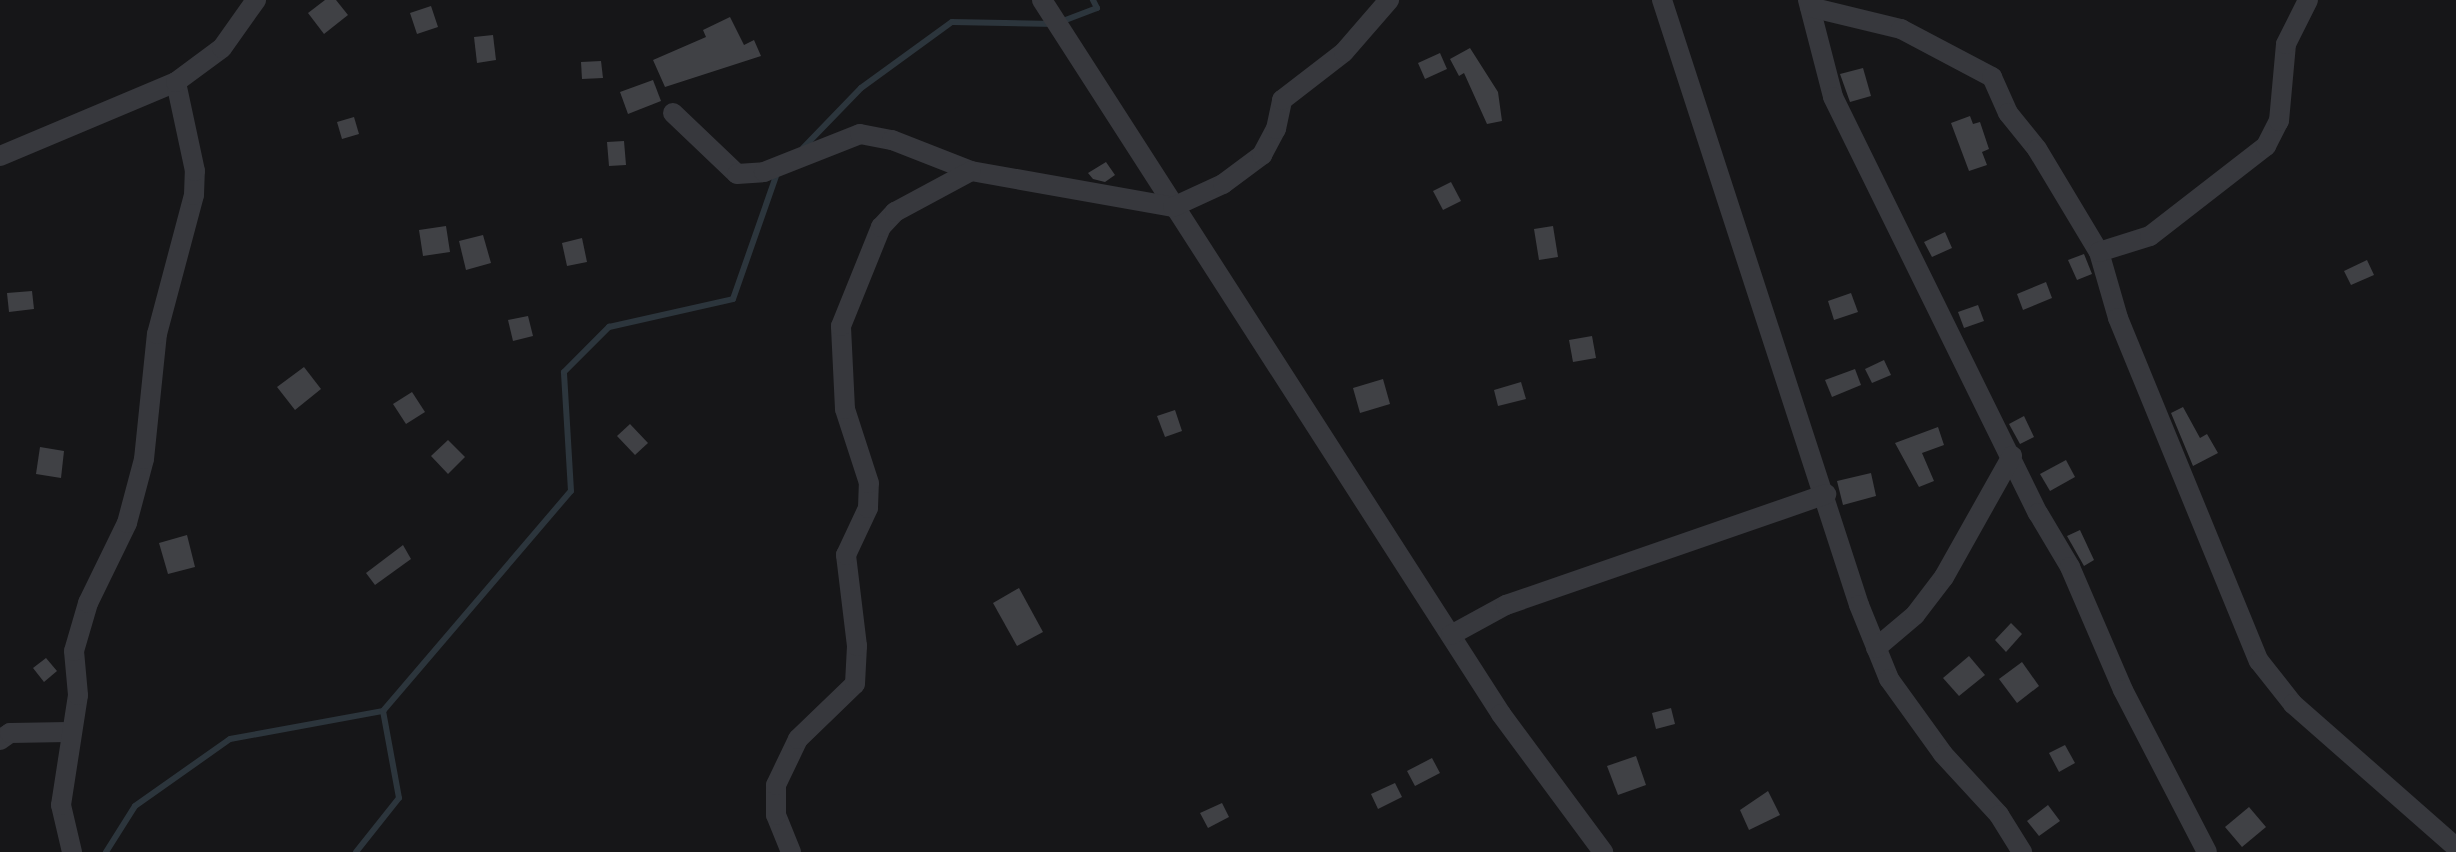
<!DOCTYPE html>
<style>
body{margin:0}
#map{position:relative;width:2456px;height:852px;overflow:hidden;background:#161618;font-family:Quicksand,sans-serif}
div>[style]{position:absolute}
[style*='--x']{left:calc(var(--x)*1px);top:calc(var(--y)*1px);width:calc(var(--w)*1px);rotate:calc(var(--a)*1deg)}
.stream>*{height:6px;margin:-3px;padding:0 3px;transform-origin:3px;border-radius:3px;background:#2c353c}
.building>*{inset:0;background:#404145}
.minor>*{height:20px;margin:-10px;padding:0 10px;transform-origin:10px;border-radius:10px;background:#37383d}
span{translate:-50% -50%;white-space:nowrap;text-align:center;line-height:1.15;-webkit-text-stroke:6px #111113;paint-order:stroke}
</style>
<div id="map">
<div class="stream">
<i style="--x:803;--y:148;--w:83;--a:-46"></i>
<i style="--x:861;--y:88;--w:112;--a:-36"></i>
<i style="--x:952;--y:22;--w:103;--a:1.1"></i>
<i style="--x:1055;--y:24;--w:45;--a:-20.9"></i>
<i style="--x:1097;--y:8;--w:9;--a:-117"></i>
<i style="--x:106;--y:852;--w:54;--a:-57.8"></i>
<i style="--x:135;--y:806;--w:116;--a:-35.2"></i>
<i style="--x:230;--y:739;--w:156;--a:-10.4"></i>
<i style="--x:383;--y:711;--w:289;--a:-49.5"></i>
<i style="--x:571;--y:491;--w:119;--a:-93.4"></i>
<i style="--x:564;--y:372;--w:64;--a:-45"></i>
<i style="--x:609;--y:327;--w:127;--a:-12.7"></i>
<i style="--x:733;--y:299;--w:130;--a:-70.7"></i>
<i style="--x:356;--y:852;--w:69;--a:-51.5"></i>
<i style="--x:399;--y:798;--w:88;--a:-100.4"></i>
</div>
<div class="building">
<i style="clip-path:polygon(325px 0,336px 0,348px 15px,324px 34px,308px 13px)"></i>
<i style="clip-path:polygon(431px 6px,438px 27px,417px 34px,410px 13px)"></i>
<i style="clip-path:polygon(730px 17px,744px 45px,754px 40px,761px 56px,665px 87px,653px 60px,706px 37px,703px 30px)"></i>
<i style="clip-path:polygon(493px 35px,496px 60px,477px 63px,474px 37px)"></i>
<i style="clip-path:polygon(1470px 48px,1498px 92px,1502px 121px,1487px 124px,1464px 73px,1459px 76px,1450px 59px)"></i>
<i style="clip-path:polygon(1440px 53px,1447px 69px,1425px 79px,1418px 63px)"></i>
<i style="clip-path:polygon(601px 61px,603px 78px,582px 79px,581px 62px)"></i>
<i style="clip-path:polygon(1863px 68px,1871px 96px,1850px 102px,1840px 74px)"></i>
<i style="clip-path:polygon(653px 80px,661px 101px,628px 114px,620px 92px)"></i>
<i style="clip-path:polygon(1970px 116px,1973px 124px,1980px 122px,1989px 149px,1982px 152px,1987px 165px,1969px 171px,1951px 123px)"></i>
<i style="clip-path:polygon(354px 117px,359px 134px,342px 139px,337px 122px)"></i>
<i style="clip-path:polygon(624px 141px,626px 165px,609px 166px,607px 142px)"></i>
<i style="clip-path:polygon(1106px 162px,1115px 175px,1105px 182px,1093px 179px,1088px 173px)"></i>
<i style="clip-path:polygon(1451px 182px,1461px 201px,1443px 210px,1433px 191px)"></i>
<i style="clip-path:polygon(446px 226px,450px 252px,423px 256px,419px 230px)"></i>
<i style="clip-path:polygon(1553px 226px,1558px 257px,1539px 260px,1534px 229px)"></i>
<i style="clip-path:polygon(1945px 232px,1952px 248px,1932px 257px,1924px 242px)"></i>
<i style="clip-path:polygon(483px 235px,491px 263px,466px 270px,459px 241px)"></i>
<i style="clip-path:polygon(582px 238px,587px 262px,567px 266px,562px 243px)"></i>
<i style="clip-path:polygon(2084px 254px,2092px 274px,2077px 280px,2068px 260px)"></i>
<i style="clip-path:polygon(2367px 260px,2374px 275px,2351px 285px,2344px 271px)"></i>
<i style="clip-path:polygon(2046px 282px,2052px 298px,2023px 310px,2017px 294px)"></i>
<i style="clip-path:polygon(32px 291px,34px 309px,9px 312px,7px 293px)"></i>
<i style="clip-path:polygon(1851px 293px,1858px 312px,1834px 320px,1828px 301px)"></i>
<i style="clip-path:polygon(1978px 305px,1984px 321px,1964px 328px,1958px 312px)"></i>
<i style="clip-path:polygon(528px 316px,533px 336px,513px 341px,508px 320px)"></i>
<i style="clip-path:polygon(1592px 336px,1596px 358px,1573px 362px,1569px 340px)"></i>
<i style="clip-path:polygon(1884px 360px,1891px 375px,1872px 383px,1865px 369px)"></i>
<i style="clip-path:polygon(304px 367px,321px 389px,295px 410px,277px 387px)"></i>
<i style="clip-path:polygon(1855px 369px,1861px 385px,1832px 397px,1825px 380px)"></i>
<i style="clip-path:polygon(1383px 379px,1390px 404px,1360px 413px,1353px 388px)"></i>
<i style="clip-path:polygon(1521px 382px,1526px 399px,1498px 406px,1494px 390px)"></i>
<i style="clip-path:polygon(412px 392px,425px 412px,406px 424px,393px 404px)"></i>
<i style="clip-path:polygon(2183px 407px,2200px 438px,2207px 434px,2218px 453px,2193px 466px,2171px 413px)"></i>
<i style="clip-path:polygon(1175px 410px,1182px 431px,1165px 437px,1157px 416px)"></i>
<i style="clip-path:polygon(2024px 416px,2034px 437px,2020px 444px,2009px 424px)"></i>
<i style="clip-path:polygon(630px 424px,648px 443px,635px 455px,617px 436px)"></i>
<i style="clip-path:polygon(1938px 427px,1944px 445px,1922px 453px,1934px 481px,1919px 487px,1895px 443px)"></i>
<i style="clip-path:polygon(448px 440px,465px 457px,448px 474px,431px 456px)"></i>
<i style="clip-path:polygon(40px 447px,64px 451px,61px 478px,36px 474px)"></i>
<i style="clip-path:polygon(2066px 460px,2075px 477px,2050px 491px,2040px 474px)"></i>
<i style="clip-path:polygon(1871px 473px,1876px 496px,1843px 505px,1837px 481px)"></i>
<i style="clip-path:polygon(2080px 530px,2094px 560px,2084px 566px,2067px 536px)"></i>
<i style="clip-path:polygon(187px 535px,195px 567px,168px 574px,159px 543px)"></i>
<i style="clip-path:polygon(403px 545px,411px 559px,375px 585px,366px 573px)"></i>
<i style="clip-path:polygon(1019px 588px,1043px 632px,1017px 646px,993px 603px)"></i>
<i style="clip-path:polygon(2011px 623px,2022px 634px,2006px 652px,1995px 640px)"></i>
<i style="clip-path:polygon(1969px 656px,1985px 675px,1959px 696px,1943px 678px)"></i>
<i style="clip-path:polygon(46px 658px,57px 671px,44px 682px,33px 668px)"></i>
<i style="clip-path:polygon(2022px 662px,2039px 686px,2017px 703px,1999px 679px)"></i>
<i style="clip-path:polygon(1671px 708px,1675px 724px,1656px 729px,1652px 713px)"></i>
<i style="clip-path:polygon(2065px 745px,2075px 763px,2059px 772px,2049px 753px)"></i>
<i style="clip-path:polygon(1636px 756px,1646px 785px,1618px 795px,1607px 766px)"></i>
<i style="clip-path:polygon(1432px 758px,1440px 773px,1415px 786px,1407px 771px)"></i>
<i style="clip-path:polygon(1395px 783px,1402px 797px,1378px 809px,1371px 794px)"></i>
<i style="clip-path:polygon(1768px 791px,1780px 815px,1749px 830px,1740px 810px)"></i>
<i style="clip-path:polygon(1222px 803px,1229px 817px,1208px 828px,1200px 813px)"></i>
<i style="clip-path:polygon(2048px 805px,2060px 821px,2039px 836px,2027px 821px)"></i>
<i style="clip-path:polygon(2249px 807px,2266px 827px,2242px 847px,2225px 827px)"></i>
</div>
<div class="minor">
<i style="--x:1042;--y:0;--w:849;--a:57.26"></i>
<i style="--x:1501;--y:714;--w:172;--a:53.5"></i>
<i style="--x:1662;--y:0;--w:636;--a:71.96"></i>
<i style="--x:1859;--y:605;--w:80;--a:67.9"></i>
<i style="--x:1889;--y:679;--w:92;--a:54.2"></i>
<i style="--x:1943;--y:754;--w:83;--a:47.4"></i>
<i style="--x:1999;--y:815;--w:44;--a:58.1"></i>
<i style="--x:1808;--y:0;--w:100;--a:75.5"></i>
<i style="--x:1833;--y:97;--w:464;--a:63.8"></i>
<i style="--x:2038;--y:513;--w:63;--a:59.3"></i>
<i style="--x:2070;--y:567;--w:134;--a:66.7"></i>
<i style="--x:2123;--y:690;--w:182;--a:62.6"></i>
<i style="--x:1810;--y:7;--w:94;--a:13.6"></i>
<i style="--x:1901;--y:29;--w:103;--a:27.8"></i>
<i style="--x:1992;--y:77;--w:39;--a:66"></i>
<i style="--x:2008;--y:113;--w:46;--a:51.1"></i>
<i style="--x:2037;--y:149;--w:120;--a:59"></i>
<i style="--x:2099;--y:252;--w:69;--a:73.9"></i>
<i style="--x:2118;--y:318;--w:371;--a:67.7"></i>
<i style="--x:2259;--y:661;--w:55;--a:51.7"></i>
<i style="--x:2293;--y:704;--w:217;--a:41.3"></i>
<i style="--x:673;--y:113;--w:88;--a:43.6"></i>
<i style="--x:737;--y:174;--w:27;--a:-4"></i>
<i style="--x:764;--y:172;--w:103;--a:-21.6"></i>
<i style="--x:860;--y:134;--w:33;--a:11"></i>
<i style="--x:892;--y:140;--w:85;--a:21.4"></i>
<i style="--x:971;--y:171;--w:205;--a:10.1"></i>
<i style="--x:1173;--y:207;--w:55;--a:-24.7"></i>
<i style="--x:1223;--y:184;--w:49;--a:-36.6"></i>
<i style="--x:1262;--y:155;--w:30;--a:-62"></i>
<i style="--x:1276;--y:129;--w:30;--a:-78"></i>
<i style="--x:1282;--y:100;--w:78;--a:-37.7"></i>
<i style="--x:1344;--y:52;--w:69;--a:-49.1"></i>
<i style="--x:0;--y:156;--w:191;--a:-22.8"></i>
<i style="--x:2099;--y:252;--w:53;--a:-17.4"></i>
<i style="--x:2150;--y:236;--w:147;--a:-37.8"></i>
<i style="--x:2266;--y:146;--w:28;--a:-63"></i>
<i style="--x:2279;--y:121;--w:77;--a:-84.8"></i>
<i style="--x:2286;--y:44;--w:49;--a:-63.4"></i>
<i style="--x:1451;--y:635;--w:63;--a:-28.6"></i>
<i style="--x:1506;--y:605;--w:339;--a:-19.1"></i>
<i style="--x:1876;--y:648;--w:51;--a:-40.2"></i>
<i style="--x:1915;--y:615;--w:48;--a:-52.7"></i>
<i style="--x:1944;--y:577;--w:139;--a:-60.7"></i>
<i style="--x:0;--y:740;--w:12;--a:-35"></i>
<i style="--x:10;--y:733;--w:58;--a:-1"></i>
<i style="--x:72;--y:852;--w:48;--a:-103.2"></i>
<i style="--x:61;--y:805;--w:111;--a:-81.2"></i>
<i style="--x:78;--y:695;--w:44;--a:-95.2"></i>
<i style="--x:74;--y:651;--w:50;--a:-73.7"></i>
<i style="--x:88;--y:603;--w:89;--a:-64"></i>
<i style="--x:127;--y:523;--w:66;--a:-75.1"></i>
<i style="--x:144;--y:459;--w:126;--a:-84.1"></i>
<i style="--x:157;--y:334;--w:144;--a:-75.1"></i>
<i style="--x:194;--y:195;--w:24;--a:-88"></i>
<i style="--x:195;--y:171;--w:91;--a:-102.1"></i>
<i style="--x:176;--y:82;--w:57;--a:-36.5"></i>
<i style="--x:222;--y:48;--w:59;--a:-54.7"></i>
<i style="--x:791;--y:852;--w:40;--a:-112"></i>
<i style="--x:776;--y:815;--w:30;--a:-90"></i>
<i style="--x:776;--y:785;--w:51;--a:-64.4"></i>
<i style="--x:798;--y:739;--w:79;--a:-44"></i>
<i style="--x:855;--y:684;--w:38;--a:-87"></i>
<i style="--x:857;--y:646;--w:92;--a:-96.9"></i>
<i style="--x:846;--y:555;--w:52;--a:-64.9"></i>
<i style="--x:868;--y:508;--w:25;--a:-88"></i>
<i style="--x:869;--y:483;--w:78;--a:-108"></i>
<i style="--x:845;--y:409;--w:83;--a:-92.8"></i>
<i style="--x:841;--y:326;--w:107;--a:-68"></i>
<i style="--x:881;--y:227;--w:21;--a:-47"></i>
<i style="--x:895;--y:212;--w:86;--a:-28.3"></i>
</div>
</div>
